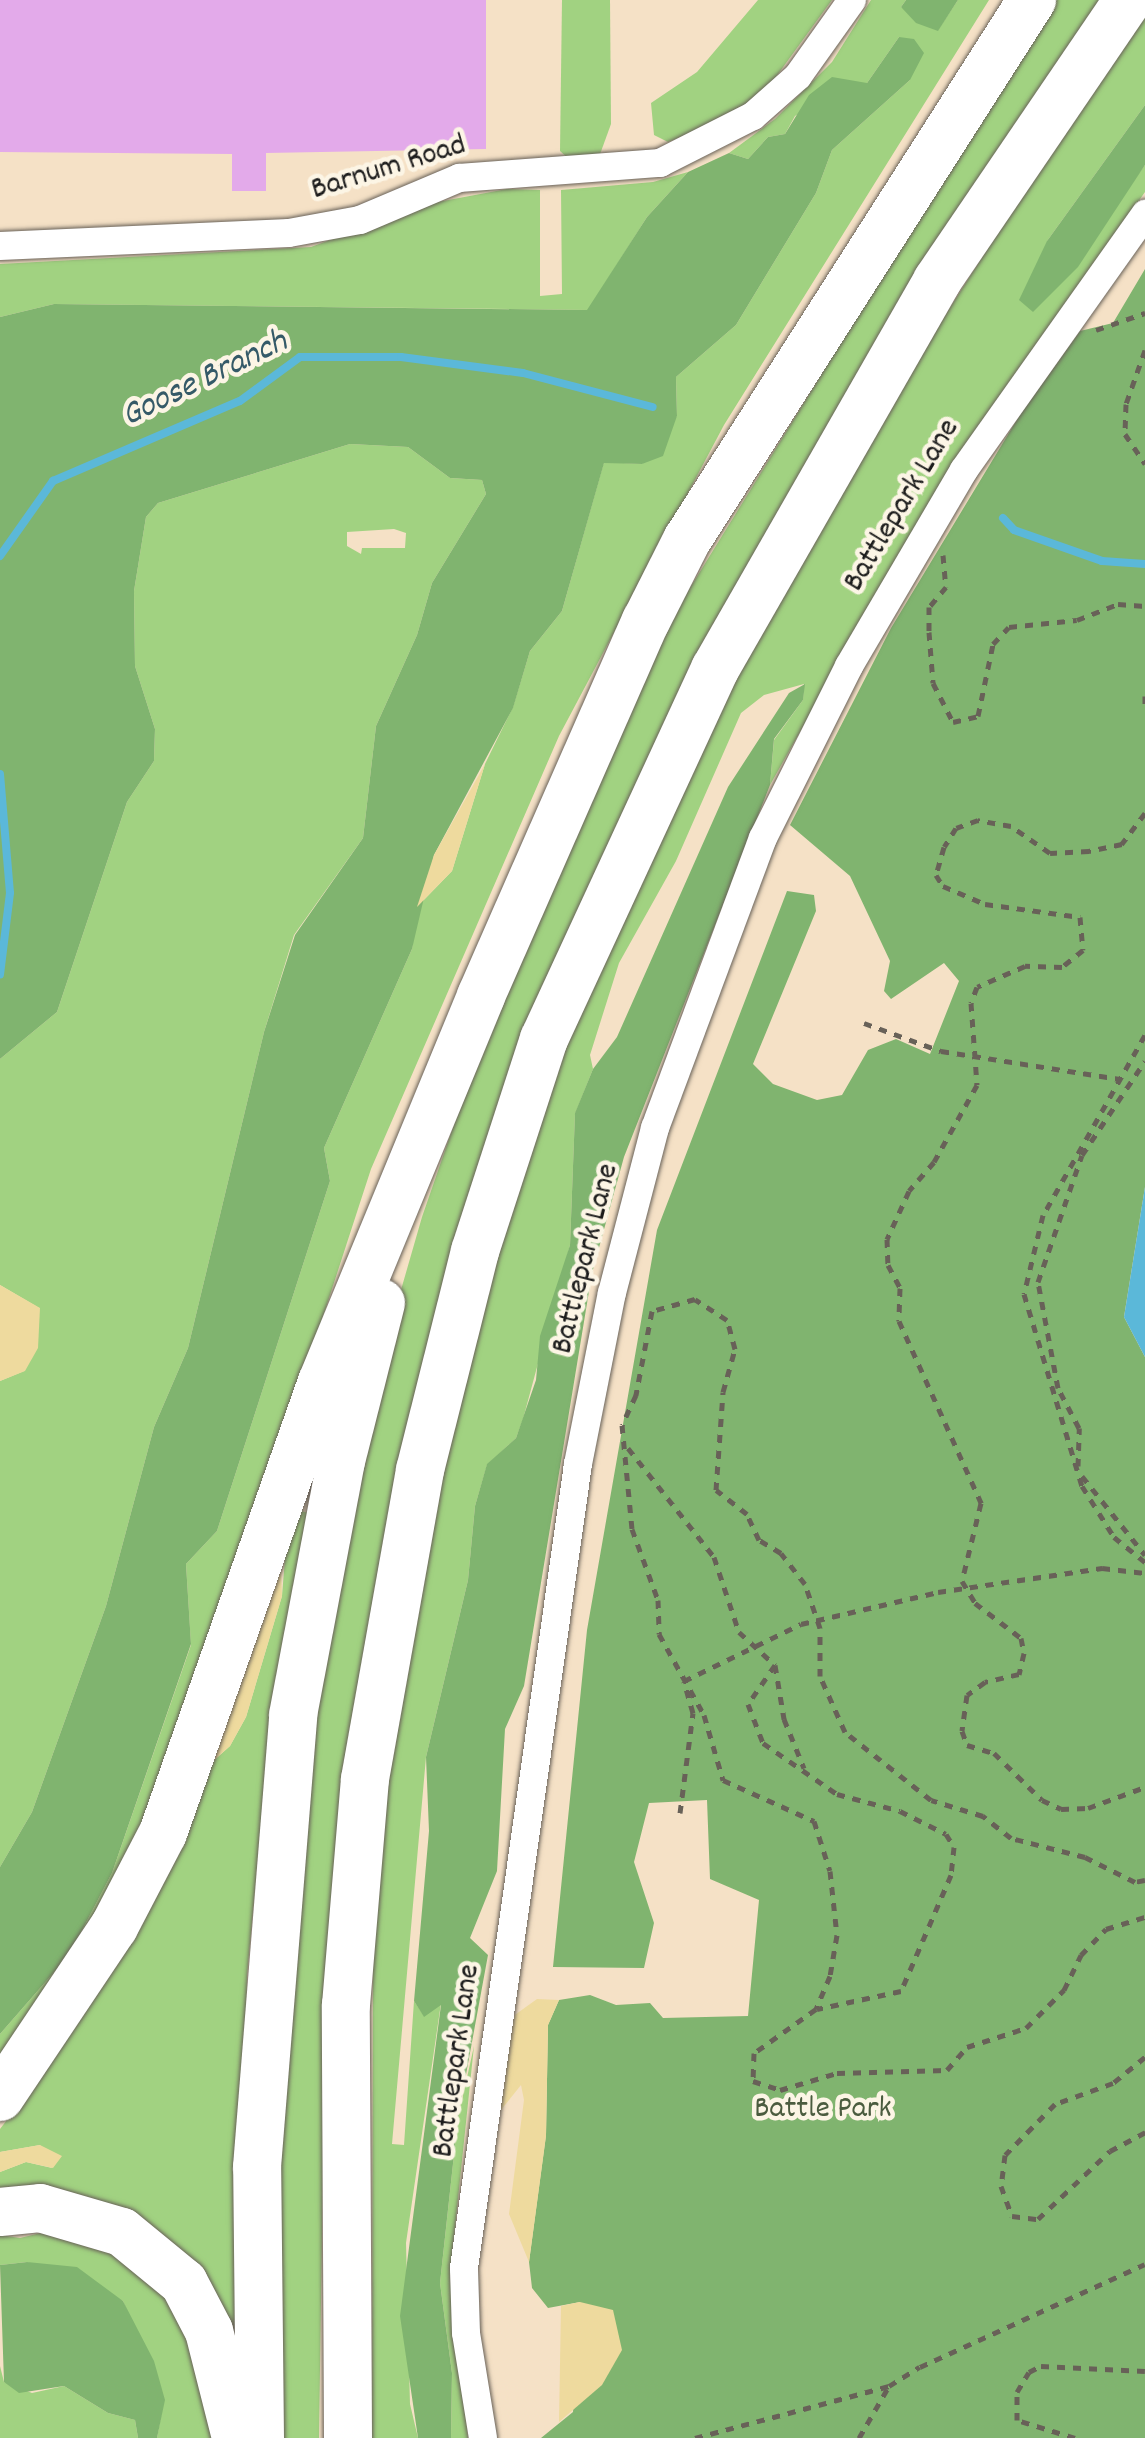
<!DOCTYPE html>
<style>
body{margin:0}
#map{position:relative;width:1145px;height:2438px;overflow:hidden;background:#f5e1c6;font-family:Dekko,sans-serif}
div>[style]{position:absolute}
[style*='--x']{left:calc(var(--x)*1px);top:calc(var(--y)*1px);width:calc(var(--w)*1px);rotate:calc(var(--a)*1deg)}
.green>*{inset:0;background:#a1d281}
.forest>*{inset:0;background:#80b46f}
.sand>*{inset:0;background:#eeda9e}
.water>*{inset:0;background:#5bb8d9}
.stream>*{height:8px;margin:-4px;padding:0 4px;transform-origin:4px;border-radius:4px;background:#5bb8d9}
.building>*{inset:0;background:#e3aaea}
.path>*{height:5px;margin-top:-2.5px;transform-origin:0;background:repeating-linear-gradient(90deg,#686158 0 8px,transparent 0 16px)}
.roads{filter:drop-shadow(0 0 2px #686158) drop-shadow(0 0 2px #686158)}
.minor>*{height:28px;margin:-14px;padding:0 14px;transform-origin:14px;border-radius:14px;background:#fff}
.motorway>*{height:48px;margin:-24px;padding:0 24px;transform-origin:24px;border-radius:24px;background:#fff}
span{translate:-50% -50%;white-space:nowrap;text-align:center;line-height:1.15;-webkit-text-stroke:9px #fcf5e5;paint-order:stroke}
.street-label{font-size:32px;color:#1c1c1c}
.park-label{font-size:32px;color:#4b5c3f}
.water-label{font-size:35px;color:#355a68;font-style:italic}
</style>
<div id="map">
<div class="green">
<i style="clip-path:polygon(562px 0,610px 0,611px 124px,599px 157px,569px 159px,560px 151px)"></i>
<i style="clip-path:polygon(758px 0,832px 0,770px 85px,725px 120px,668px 142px,654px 135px,651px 103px,697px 72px)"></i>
<i style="clip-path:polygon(871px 0,906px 0,901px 7px,938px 30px,958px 0,989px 0,724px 425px,559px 736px,371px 1169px,247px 1550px,121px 1889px,0 2069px,0 2034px,69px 1955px,112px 1873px,191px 1645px,186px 1564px,217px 1531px,330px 1181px,324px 1148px,412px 949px,417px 907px,452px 871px,485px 764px,513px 707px,530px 651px,562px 611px,604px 462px,642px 464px,677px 416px,676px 377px,736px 325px,816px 193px,832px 150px,910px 80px,899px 37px,867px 83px,847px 83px,795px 116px,785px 134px,768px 137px,748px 159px,729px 153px,775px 119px,832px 62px)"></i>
<i style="clip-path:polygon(1052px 0,1102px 0,842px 411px,496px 1138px,324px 2097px,319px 2438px,280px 2438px,276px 2188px,296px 1830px,367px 1408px,422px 1217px,468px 1084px,661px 635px)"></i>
<i style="clip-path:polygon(1145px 2px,1145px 105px,1047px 241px,1125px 192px,1145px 165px,1145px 192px,946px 473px,770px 785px,774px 740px,803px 700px,804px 684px,764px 695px,741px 713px,676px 861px,619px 963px,590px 1055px,593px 1069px,575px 1114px,570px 1245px,523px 1419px,516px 1438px,487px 1465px,475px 1506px,468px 1580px,426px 1757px,392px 2144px,404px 2145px,414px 2001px,424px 2016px,441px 2003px,406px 2243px,410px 2404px,418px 2438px,372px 2438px,373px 1945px,389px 1751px,407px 1620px,468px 1348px,546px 1090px,663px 809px,856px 455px)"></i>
<i style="clip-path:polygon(688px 172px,647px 217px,588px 310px,54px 304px,0 317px,0 264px,311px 247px,427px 204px,507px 189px,540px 190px,540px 296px,562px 294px,561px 190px,653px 182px)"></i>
<i style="clip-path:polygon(evenodd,350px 444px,408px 447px,450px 478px,482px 480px,486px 494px,432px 583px,417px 635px,376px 726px,363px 838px,294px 935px,264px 1032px,188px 1348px,154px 1427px,106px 1606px,32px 1812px,0 1867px,0 1381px,24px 1371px,39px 1308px,0 1285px,0 1059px,57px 1012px,127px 802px,154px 761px,155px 729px,135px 666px,134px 591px,146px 517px,158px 503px,350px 444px,394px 529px,406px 533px,405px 548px,362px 548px,361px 554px,347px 546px,347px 532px,394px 529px)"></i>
<i style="clip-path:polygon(289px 1508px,309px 1513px,266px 1773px,247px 1975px,242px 2368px,193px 2282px,0 2200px,0 2172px,26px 2162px,52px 2168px,40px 2145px,0 2152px,0 2129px,54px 2058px,202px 1771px,230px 1746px,246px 1717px,282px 1596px)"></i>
<i style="clip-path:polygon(474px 2046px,450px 2275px,468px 2438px,451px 2438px,452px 2373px,440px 2283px,458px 2118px)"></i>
<i style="clip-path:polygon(61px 2228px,129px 2255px,182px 2313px,220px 2438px,157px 2438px,164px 2400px,123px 2301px,27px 2262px,0 2265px,0 2235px,20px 2238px)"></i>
<i style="clip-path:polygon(0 2366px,4px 2382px,32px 2393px,64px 2386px,108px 2413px,135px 2420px,138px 2438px,0 2438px)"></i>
</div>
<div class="forest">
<i style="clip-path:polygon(906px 0,958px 0,938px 31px,916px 23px,901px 7px)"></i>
<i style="clip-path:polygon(899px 37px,914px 39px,924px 53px,910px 80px,832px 150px,816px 193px,736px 325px,676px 377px,677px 416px,663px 456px,642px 464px,604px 463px,562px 611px,530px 651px,513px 708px,434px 855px,412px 949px,324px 1148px,330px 1181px,217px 1531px,186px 1564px,191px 1644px,112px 1873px,69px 1955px,0 2034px,0 1867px,32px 1812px,106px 1606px,154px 1427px,188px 1348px,264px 1032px,295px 935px,363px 838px,376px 726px,417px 635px,432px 583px,486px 494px,482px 480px,450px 478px,408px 447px,350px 444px,158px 503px,146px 517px,134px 591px,135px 666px,155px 729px,154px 761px,127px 802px,57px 1012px,0 1059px,0 317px,54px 304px,587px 310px,647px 217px,688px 172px,729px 153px,748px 159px,768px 137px,785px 134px,809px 95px,832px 77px,867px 83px)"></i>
<i style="clip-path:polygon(1145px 105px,1145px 165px,1078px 267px,1033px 312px,1019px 300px,1047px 241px)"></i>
<i style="clip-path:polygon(1145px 269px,1145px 1187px,1124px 1317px,1145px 1357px,1145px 2438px,541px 2438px,573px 2412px,580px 2302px,548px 2308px,532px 2288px,529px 2262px,546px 2135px,548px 2025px,559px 2000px,590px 1995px,616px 2005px,650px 2003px,663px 2018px,748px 2016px,759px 1900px,710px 1879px,707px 1800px,649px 1803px,634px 1862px,654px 1923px,644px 1968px,553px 1967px,587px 1630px,657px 1230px,787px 891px,814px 895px,816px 911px,753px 1064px,773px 1084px,817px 1100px,842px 1095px,868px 1050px,896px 1039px,930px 1054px,959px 981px,944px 963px,891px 999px,884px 991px,890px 961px,850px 876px,790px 825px,891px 628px,1021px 413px,1080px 331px,1113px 323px)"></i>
<i style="clip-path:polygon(805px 684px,803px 700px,774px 739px,770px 785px,624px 1157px,592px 1273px,524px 1686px,505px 1729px,497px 1871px,470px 1938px,488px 1955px,458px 2118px,440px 2283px,452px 2373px,451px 2438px,418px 2438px,400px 2316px,441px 2005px,424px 2017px,414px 2001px,429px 1831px,426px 1757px,468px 1580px,475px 1506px,487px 1464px,516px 1438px,536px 1380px,540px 1336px,570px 1245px,575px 1113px,593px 1069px,617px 1037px,728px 787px,789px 693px)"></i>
<i style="clip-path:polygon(27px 2262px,77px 2267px,123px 2301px,154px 2361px,165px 2400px,157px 2438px,138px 2438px,135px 2420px,108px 2413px,64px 2386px,19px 2393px,4px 2382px,0 2265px)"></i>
</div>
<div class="sand">
<i style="clip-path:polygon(485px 764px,452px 871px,417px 907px,434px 855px)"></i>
<i style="clip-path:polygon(0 1285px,40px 1308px,38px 1348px,25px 1371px,0 1381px)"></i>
<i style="clip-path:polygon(281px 1565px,282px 1596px,246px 1717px,230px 1746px,202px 1771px)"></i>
<i style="clip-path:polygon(537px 1999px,559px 2000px,548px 2025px,546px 2136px,529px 2262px,509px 2214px,524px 2100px,521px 2085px,497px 2115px,512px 2017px)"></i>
<i style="clip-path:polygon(40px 2145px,62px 2156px,53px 2168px,26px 2162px,0 2172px,0 2152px)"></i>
<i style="clip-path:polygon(580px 2302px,613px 2310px,622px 2350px,602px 2385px,559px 2422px,561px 2306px)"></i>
</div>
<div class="water">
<i style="clip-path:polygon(1145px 1187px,1145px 1357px,1124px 1317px)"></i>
</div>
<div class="stream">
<i style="--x:1003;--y:518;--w:16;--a:47"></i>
<i style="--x:1014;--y:530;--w:93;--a:19.4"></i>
<i style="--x:1102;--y:561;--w:43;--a:4"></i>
<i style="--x:0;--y:556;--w:92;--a:-54.8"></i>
<i style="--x:53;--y:481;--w:203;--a:-23.2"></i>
<i style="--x:240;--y:401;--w:74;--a:-36.3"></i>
<i style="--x:300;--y:357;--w:101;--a:0"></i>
<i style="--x:401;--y:357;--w:123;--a:7.5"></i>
<i style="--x:523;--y:373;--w:134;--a:14.7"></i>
<i style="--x:0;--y:774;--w:119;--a:85.2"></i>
<i style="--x:10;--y:893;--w:82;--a:97"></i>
</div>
<div class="building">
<i style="clip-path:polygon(0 0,486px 0,486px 149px,266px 153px,266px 191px,232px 191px,232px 154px,0 152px)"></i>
</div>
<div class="path">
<i style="--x:1096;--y:330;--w:52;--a:-19.1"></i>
<i style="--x:1145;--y:350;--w:57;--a:109.4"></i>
<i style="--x:1126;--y:404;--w:30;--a:92"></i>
<i style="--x:1125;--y:434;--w:36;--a:56"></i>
<i style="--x:943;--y:555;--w:32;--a:85"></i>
<i style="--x:946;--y:587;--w:26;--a:130"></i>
<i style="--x:929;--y:607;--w:25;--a:90"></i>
<i style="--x:929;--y:632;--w:51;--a:85.5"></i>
<i style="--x:933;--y:683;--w:44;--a:62.9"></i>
<i style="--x:953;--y:722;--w:26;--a:-13"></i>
<i style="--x:978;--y:716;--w:74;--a:-78.2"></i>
<i style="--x:993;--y:644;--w:23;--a:-47"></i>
<i style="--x:1009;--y:627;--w:68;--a:-5.9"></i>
<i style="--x:1077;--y:620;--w:44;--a:-21.3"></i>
<i style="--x:1118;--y:604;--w:27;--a:4"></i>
<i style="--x:1145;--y:696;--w:15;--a:90"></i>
<i style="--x:1145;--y:813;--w:39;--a:127"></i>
<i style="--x:1122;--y:844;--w:34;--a:168"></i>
<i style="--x:1089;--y:851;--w:39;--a:177"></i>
<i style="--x:1050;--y:853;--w:47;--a:-145.3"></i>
<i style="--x:1011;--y:826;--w:34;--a:-170"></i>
<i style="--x:978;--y:820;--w:23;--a:160"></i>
<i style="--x:956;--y:828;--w:22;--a:122"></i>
<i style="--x:944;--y:847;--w:29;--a:106"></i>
<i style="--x:936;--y:875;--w:13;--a:58"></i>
<i style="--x:943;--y:886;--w:46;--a:23.2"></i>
<i style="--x:985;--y:904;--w:96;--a:7.8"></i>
<i style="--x:1080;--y:917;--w:33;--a:85"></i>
<i style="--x:1083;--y:950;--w:27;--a:141"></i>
<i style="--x:1062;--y:967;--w:37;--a:-178"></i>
<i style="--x:1025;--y:966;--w:52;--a:156.4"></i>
<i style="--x:977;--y:987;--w:17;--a:111"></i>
<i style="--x:971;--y:1003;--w:82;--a:85.8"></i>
<i style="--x:977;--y:1085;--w:88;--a:119.2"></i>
<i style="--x:934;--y:1162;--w:38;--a:131"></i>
<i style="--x:909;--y:1191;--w:53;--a:114.6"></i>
<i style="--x:887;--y:1239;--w:26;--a:88"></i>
<i style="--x:888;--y:1265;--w:26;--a:62"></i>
<i style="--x:900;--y:1288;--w:33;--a:92"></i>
<i style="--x:899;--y:1321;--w:200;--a:65.7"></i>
<i style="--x:981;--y:1503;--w:80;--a:103.7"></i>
<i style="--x:962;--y:1581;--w:26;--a:59"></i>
<i style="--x:975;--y:1603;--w:58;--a:37.3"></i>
<i style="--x:1021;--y:1638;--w:15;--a:79"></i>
<i style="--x:1024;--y:1653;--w:22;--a:103"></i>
<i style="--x:1019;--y:1674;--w:35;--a:167"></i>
<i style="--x:985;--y:1682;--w:22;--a:144"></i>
<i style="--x:967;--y:1695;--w:36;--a:98"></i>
<i style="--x:962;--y:1731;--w:15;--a:70"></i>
<i style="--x:967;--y:1745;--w:28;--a:17"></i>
<i style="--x:994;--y:1753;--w:67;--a:44.4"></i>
<i style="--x:1042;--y:1800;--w:21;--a:25"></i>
<i style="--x:1061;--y:1809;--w:27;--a:-2"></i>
<i style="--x:1088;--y:1808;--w:61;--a:-20.2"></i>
<i style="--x:864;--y:1023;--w:82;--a:20"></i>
<i style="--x:941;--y:1051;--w:181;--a:8.9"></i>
<i style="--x:1145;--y:1035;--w:207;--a:119.5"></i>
<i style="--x:1043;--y:1215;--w:81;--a:103.5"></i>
<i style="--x:1024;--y:1294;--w:201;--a:73.2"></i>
<i style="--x:1082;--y:1486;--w:60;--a:57.9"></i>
<i style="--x:1114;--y:1537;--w:40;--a:39"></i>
<i style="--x:628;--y:1448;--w:139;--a:51.7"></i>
<i style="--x:714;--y:1557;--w:79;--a:71.6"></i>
<i style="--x:739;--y:1632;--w:49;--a:42.5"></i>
<i style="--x:775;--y:1665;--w:55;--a:80.5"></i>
<i style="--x:784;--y:1719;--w:53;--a:67.8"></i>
<i style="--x:1078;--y:1466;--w:38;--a:-88"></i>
<i style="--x:1079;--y:1428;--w:45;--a:-117.7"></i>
<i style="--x:1058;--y:1388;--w:108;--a:-100.7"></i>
<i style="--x:1038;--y:1282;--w:134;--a:-70.9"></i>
<i style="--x:1082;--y:1155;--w:113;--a:-56.2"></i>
<i style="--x:1082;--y:1476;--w:101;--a:51.4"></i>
<i style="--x:775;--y:1665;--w:47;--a:124.7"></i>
<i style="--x:748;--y:1704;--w:42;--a:69"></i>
<i style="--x:763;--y:1743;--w:90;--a:34.6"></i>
<i style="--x:837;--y:1794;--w:65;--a:15.1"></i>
<i style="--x:900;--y:1811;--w:51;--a:26.6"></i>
<i style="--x:946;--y:1834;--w:15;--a:58"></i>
<i style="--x:954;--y:1847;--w:28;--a:96"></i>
<i style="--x:951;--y:1875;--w:126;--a:113.3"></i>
<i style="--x:901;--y:1991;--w:86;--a:167.9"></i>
<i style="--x:680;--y:1813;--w:101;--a:-82.6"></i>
<i style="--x:693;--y:1713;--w:33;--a:-106"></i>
<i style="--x:684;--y:1681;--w:130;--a:-26"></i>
<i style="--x:801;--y:1624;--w:141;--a:-13.1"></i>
<i style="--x:938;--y:1592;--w:166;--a:-8.3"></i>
<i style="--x:1102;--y:1568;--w:43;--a:6.6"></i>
<i style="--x:1145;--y:1880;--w:10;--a:169"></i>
<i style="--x:1135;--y:1882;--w:56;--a:-153.4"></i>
<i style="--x:1085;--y:1857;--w:76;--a:-165.6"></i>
<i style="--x:1011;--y:1838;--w:36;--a:-142"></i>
<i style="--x:983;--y:1816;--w:54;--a:-162.9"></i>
<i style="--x:931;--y:1800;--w:110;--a:-141.7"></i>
<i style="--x:845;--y:1732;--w:61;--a:-114.1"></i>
<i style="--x:820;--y:1676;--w:48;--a:-90"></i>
<i style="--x:820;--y:1628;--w:46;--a:-108.8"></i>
<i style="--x:805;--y:1584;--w:39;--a:-128"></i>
<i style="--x:781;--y:1553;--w:26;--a:-149"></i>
<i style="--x:759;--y:1540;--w:29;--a:-115"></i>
<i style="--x:747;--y:1514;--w:39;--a:-142"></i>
<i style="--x:716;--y:1490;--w:98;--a:-85.9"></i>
<i style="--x:723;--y:1392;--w:45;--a:-74.4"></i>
<i style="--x:735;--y:1349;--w:30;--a:-105"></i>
<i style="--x:727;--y:1320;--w:38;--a:-147"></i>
<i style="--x:695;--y:1299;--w:45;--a:164.4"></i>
<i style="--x:652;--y:1311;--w:86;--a:100.8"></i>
<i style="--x:636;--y:1395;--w:33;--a:115"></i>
<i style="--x:622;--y:1425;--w:104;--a:84.5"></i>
<i style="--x:632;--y:1529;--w:76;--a:69.9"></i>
<i style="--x:658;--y:1600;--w:34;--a:88"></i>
<i style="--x:659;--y:1634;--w:93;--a:60.9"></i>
<i style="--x:704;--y:1715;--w:68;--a:73.7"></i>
<i style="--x:723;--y:1780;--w:100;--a:24.3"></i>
<i style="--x:814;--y:1821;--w:52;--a:72.3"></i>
<i style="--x:830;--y:1871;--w:64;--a:83.8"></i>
<i style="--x:837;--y:1935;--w:42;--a:99.7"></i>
<i style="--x:830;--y:1976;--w:36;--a:113"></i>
<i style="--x:816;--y:2009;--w:76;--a:144.6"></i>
<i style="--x:754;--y:2053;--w:28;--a:92"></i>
<i style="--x:753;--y:2081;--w:28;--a:18"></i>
<i style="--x:780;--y:2090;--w:59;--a:-16.6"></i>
<i style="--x:837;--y:2073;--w:110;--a:-1.6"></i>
<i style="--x:947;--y:2070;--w:30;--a:-49"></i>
<i style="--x:967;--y:2047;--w:62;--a:-17.9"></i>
<i style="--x:1026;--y:2028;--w:54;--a:-45"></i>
<i style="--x:1064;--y:1990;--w:39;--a:-64"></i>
<i style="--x:1081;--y:1955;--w:36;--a:-46"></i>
<i style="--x:1106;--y:1929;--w:41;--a:-17.1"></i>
<i style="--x:1145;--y:2057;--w:41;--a:140.9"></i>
<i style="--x:1113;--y:2083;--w:62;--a:160.1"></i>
<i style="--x:1055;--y:2104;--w:71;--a:134.4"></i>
<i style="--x:1005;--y:2155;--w:31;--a:97"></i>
<i style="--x:1001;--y:2186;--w:32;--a:70"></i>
<i style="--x:1012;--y:2216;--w:26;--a:7"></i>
<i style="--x:1038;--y:2219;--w:99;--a:-43.4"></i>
<i style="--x:1110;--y:2151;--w:40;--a:-28"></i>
<i style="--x:695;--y:2438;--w:201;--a:-15"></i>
<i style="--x:859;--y:2438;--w:60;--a:-60"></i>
<i style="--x:889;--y:2386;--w:36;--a:-32"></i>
<i style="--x:920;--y:2367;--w:247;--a:-24.6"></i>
<i style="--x:1075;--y:2438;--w:61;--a:-162.8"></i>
<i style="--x:1017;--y:2420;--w:28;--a:-90"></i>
<i style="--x:1017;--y:2392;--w:23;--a:-59"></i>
<i style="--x:1029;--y:2372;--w:13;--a:-27"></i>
<i style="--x:1041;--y:2366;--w:104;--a:2.8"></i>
</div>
<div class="roads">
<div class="minor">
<i style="--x:0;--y:246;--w:289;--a:-2.6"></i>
<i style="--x:289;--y:233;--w:72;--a:-10.4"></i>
<i style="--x:360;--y:220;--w:108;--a:-23"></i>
<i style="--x:459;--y:178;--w:202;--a:-4.3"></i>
<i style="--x:660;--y:163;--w:104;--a:-26.8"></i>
<i style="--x:753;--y:116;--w:60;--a:-41.6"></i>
<i style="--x:798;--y:76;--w:93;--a:-54.6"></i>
<i style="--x:483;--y:2438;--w:106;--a:-99.2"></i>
<i style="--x:466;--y:2333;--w:65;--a:-91.8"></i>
<i style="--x:464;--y:2268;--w:812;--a:-81.93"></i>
<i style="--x:578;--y:1464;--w:174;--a:-78.8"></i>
<i style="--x:612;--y:1293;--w:171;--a:-75.4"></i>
<i style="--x:655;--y:1128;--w:309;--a:-69.6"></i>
<i style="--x:763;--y:838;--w:192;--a:-63.4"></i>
<i style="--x:849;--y:666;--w:227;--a:-59.6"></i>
<i style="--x:964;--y:470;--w:314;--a:-54.7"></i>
</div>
<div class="motorway">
<i style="--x:0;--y:2097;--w:205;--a:-56.2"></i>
<i style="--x:114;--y:1927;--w:106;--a:-62.5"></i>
<i style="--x:163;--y:1833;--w:478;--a:-70.6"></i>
<i style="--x:322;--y:1382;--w:417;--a:-67.6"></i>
<i style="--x:481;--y:996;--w:410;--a:-66.3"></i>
<i style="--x:646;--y:621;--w:91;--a:-63.2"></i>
<i style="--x:687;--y:540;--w:641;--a:-57.43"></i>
<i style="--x:0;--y:2212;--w:40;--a:-5.7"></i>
<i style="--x:40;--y:2208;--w:85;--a:16.3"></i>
<i style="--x:122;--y:2232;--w:80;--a:39.4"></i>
<i style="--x:184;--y:2283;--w:54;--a:62.5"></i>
<i style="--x:209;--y:2331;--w:110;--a:75.8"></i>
<i style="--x:260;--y:2438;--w:271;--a:-90.6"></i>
<i style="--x:257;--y:2167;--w:453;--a:-85.4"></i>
<i style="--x:293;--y:1715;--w:258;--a:-79.3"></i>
<i style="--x:341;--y:1461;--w:163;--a:-75.8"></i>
<i style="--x:348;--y:2438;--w:433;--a:-90.3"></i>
<i style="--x:346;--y:2005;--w:227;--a:-85.2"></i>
<i style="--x:365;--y:1779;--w:314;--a:-79.9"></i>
<i style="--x:420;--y:1470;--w:226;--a:-75.9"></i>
<i style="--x:475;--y:1251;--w:223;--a:-72"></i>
<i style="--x:544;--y:1039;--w:408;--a:-65.2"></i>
<i style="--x:715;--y:669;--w:447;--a:-60.2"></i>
<i style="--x:937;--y:281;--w:340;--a:-55.8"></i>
</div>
</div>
<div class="street-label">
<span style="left:389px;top:169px;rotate:-17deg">Barnum Road</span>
<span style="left:903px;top:506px;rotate:-59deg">Battlepark Lane</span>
<span style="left:587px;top:1259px;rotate:-76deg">Battlepark Lane</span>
<span style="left:458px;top:2061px;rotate:-82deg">Battlepark Lane</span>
</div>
<div class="park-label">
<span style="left:823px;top:2110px">Battle Park</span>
</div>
<div class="water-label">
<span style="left:205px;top:380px;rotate:-26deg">Goose Branch</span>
</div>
</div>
